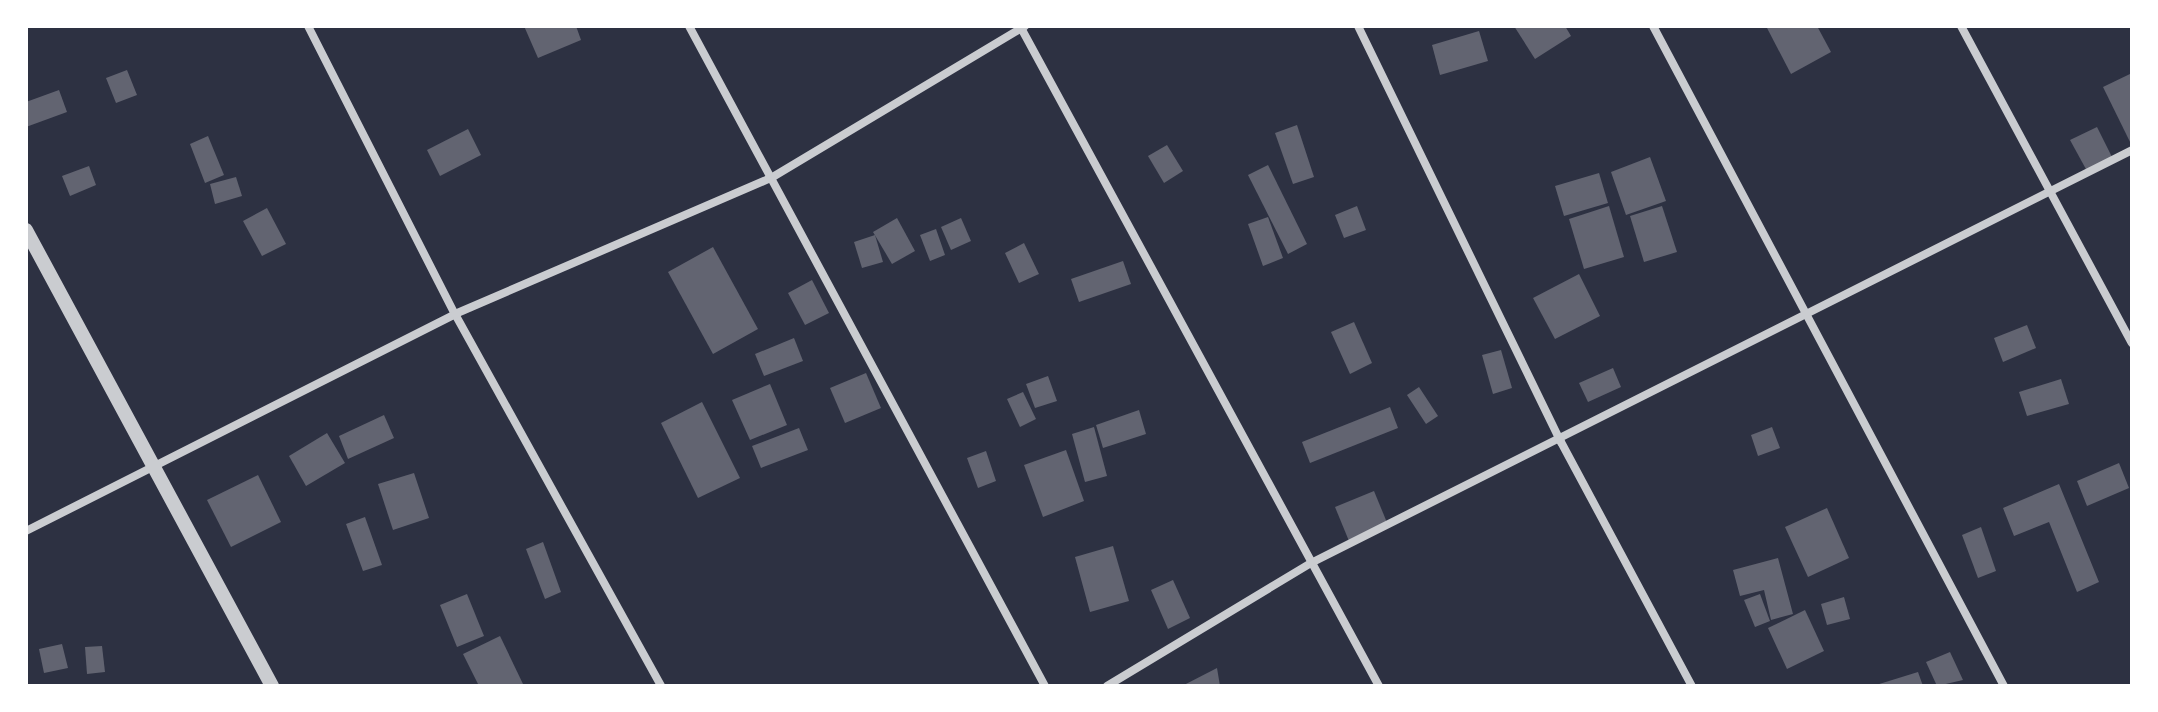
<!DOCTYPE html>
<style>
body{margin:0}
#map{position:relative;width:2158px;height:712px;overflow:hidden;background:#2d3142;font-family:"Fira Sans",sans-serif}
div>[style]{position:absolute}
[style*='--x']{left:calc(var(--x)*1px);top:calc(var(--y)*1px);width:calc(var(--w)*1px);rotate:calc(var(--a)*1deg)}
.building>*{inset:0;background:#626471}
.minor>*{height:8px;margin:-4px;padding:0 4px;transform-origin:4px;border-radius:4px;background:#caccd0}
.tertiary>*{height:14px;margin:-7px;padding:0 7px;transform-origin:7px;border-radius:7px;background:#caccd0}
span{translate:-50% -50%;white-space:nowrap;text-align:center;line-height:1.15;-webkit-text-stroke:7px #fff;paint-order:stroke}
.frame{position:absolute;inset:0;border:28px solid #fff;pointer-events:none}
</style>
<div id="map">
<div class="building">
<i style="clip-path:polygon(524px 26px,576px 26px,581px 40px,538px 58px)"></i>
<i style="clip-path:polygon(1514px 26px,1565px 26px,1571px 36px,1535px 59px)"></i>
<i style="clip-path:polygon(1766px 26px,1817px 26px,1831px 52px,1791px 74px)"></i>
<i style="clip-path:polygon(1479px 31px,1488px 61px,1440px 75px,1432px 45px)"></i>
<i style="clip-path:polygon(127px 70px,137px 95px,116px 103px,106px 78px)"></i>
<i style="clip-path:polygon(2132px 73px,2132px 146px,2103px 87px)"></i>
<i style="clip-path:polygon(59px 90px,67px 112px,26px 127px,26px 102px)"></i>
<i style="clip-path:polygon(1297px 125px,1314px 177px,1293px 184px,1275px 133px)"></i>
<i style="clip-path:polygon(2097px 127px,2112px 157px,2087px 171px,2070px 140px)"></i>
<i style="clip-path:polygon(468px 129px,481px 155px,440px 176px,427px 150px)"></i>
<i style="clip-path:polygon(208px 136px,224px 175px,205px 183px,190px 144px)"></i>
<i style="clip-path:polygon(1167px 145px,1183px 171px,1164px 183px,1148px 156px)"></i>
<i style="clip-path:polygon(1650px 157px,1666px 201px,1626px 215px,1611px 172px)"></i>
<i style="clip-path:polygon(1268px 165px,1307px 244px,1288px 254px,1248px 175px)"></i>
<i style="clip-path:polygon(89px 166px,96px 185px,70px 196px,62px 176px)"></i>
<i style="clip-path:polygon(1599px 173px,1608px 203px,1564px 216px,1555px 186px)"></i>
<i style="clip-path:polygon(236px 177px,242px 196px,215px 204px,210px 184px)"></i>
<i style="clip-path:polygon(1357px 206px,1366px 230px,1344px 238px,1335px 215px)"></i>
<i style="clip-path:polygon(1609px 206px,1624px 257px,1584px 269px,1569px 219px)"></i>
<i style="clip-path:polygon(1662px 206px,1677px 252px,1644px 262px,1630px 216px)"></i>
<i style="clip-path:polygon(267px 208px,286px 244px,262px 256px,243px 221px)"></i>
<i style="clip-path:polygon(1268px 217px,1283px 258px,1263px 266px,1248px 224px)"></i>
<i style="clip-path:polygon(897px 218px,915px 251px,892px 264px,873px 232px)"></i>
<i style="clip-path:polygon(961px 218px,971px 241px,951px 250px,941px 227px)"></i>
<i style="clip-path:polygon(936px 229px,945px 255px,930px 261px,920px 235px)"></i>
<i style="clip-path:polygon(875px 235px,883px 262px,862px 268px,854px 242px)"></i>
<i style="clip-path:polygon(1024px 243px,1039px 274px,1019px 283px,1005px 253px)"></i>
<i style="clip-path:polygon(713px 247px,758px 329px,713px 354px,668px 272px)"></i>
<i style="clip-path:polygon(1123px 261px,1131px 284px,1079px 302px,1071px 279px)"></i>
<i style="clip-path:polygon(1579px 274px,1600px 316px,1555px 339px,1533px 298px)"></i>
<i style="clip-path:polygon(812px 280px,829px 313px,805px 325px,788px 293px)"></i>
<i style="clip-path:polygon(1354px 322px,1372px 363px,1350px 374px,1331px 332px)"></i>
<i style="clip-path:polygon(2027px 325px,2036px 348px,2003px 362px,1994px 338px)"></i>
<i style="clip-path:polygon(794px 338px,803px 361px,764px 376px,755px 354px)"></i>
<i style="clip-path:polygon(1501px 350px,1512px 388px,1493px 394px,1482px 355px)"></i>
<i style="clip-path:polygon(1613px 368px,1621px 387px,1588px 402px,1579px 383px)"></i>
<i style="clip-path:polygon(866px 373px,881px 408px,845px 423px,830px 388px)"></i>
<i style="clip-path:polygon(1048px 376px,1057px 401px,1035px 408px,1026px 384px)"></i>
<i style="clip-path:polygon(2061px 379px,2069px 404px,2027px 416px,2019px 392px)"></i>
<i style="clip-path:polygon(770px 384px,787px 425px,750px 440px,732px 400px)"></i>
<i style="clip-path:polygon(1419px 387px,1438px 416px,1426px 424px,1407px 395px)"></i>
<i style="clip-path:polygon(1023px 392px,1036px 419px,1020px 427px,1007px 399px)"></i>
<i style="clip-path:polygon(702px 402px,740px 478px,698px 498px,661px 423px)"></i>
<i style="clip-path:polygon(1390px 407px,1398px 428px,1310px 463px,1302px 442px)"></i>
<i style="clip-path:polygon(1139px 410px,1146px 434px,1103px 448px,1096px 425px)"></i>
<i style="clip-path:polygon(384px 415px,394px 438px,348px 459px,339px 436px)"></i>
<i style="clip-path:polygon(1094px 427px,1107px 476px,1085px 482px,1072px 434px)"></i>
<i style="clip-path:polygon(1772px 427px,1780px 448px,1758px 456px,1751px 435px)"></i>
<i style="clip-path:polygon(799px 428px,808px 450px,761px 468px,752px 446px)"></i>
<i style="clip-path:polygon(327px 433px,345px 463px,306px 486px,289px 456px)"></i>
<i style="clip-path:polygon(1066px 450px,1084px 501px,1043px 517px,1024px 465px)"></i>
<i style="clip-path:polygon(986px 451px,996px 481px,978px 488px,967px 458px)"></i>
<i style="clip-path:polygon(2119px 463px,2129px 488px,2087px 506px,2077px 481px)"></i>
<i style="clip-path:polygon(414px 473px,429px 518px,393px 530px,378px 484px)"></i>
<i style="clip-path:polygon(258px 475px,281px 522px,231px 547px,207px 500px)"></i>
<i style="clip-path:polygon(2059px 484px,2099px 582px,2077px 592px,2049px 522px,2014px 536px,2003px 508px)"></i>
<i style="clip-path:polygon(1374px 491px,1388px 525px,1349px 541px,1335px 507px)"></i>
<i style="clip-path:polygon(1827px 508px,1849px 558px,1808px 577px,1785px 527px)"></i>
<i style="clip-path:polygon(365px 517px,382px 565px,363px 571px,346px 524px)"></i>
<i style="clip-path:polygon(1981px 527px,1996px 571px,1978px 578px,1962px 535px)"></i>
<i style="clip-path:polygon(543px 542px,561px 592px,545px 599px,526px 549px)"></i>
<i style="clip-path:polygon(1113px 546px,1129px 601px,1090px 612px,1075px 557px)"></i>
<i style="clip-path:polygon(1778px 558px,1793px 614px,1771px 620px,1764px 590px,1740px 596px,1733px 570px)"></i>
<i style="clip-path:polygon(1173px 580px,1190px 618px,1168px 629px,1151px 590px)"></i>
<i style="clip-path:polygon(467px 594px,484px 636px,457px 647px,440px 605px)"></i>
<i style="clip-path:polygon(1760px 594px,1770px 621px,1755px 627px,1744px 600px)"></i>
<i style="clip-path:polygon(1844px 597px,1850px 619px,1827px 625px,1821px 604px)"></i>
<i style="clip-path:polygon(1805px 610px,1824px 651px,1787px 669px,1768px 628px)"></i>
<i style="clip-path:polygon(500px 636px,523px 684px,479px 686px,463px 654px)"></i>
<i style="clip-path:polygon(62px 644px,68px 668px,44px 673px,39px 649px)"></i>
<i style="clip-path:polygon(102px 646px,105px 672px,87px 674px,85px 647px)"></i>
<i style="clip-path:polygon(1950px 652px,1963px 680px,1937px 686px,1926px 662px)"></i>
<i style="clip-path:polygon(1217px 668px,1220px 686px,1182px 686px)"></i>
<i style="clip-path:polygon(1918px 672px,1923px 686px,1876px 686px,1876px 685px)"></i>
</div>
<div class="minor">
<i style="--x:308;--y:26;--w:323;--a:63"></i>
<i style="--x:455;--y:314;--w:425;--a:61"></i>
<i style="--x:689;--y:26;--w:750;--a:61.66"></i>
<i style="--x:1020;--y:26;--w:751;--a:61.46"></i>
<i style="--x:1358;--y:26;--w:463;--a:64"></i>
<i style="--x:1561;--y:442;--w:277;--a:61.8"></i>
<i style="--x:1653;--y:26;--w:748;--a:62"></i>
<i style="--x:1961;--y:26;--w:360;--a:61.7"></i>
<i style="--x:26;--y:531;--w:481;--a:-26.8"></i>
<i style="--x:455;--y:314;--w:344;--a:-23.3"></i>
<i style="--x:771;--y:178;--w:296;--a:-30.9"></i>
<i style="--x:1107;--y:686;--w:238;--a:-31.1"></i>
<i style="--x:1311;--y:563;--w:919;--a:-26.7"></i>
</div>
<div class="tertiary">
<i style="--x:26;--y:230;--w:518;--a:61.65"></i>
</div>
<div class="frame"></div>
</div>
